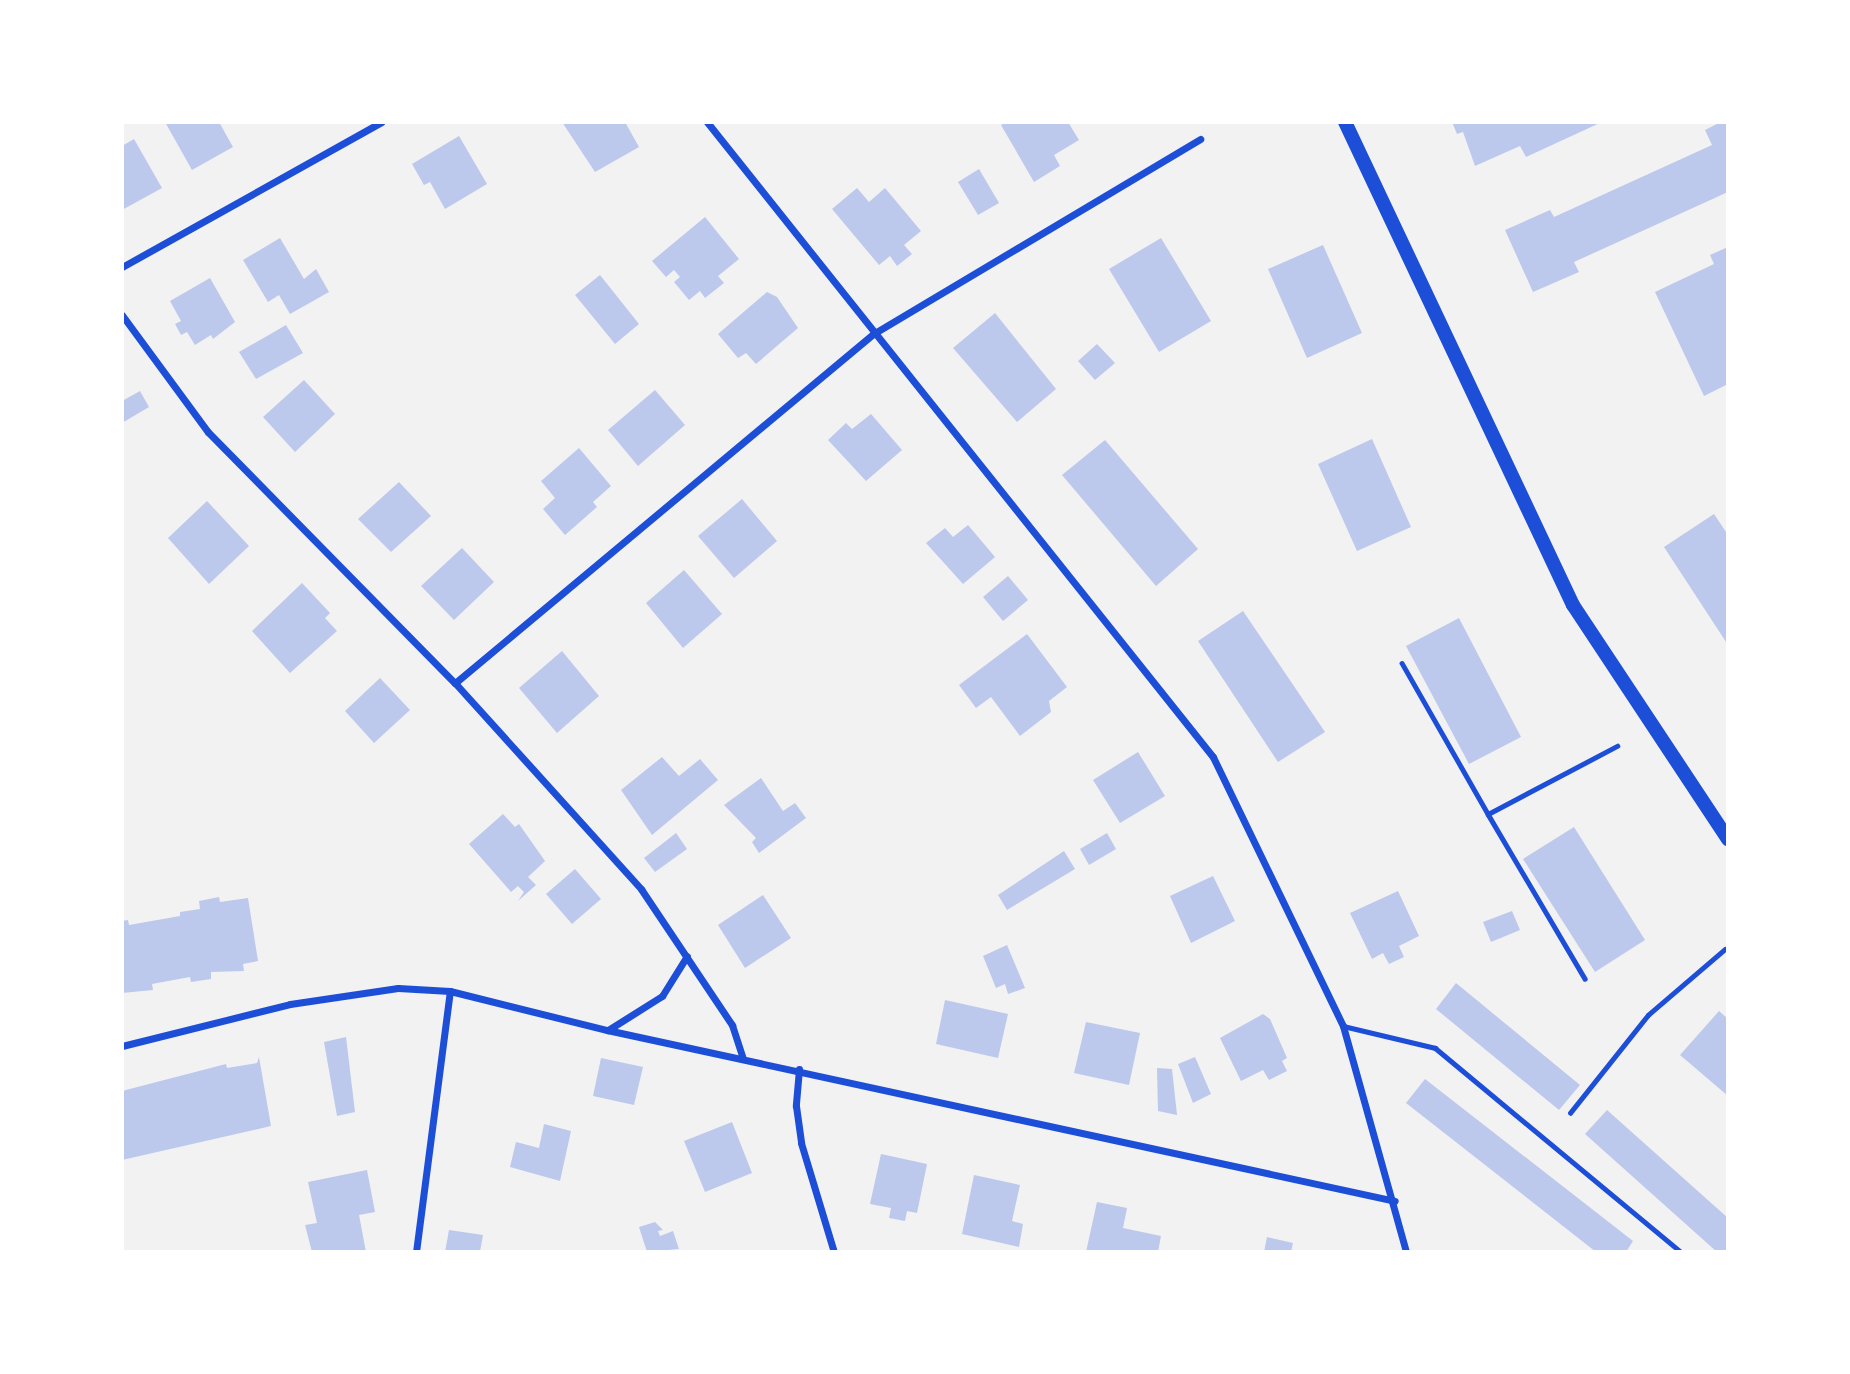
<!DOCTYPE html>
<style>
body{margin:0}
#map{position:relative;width:1850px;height:1374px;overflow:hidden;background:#f2f2f2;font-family:Commissioner,sans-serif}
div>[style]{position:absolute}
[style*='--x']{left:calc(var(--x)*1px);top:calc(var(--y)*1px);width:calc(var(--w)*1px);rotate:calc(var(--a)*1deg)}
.building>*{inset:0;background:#bdc9ec}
.path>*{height:4.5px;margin:-2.25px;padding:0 2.25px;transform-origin:2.25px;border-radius:2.25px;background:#1d4ed8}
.service>*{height:5px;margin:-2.5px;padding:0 2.5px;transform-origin:2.5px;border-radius:2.5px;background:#1d4ed8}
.minor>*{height:7px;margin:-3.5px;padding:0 3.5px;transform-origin:3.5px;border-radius:3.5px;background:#1d4ed8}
.secondary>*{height:14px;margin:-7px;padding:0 7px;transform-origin:7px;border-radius:7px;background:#1d4ed8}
span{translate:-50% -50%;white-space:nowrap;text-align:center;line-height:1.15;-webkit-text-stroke:5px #fff;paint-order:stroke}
.frame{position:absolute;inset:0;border:124px solid #fff;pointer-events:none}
</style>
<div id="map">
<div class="building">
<i style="clip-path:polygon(165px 122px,219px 122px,233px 147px,192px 170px)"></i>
<i style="clip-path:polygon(562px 122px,625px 122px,639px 147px,595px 172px)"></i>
<i style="clip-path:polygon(1006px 122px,1068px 122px,1079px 140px,1054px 155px,1060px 166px,1034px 182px,1001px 125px)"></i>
<i style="clip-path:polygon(1452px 122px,1602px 122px,1526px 157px,1520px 146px,1475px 166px,1463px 132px,1457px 134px)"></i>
<i style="clip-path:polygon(1721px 122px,1728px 122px,1728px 192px,1574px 262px,1579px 272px,1533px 292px,1505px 230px,1550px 210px,1554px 217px,1712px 145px,1705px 130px)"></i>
<i style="clip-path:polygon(459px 136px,487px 184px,445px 209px,430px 182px,424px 185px,412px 164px)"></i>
<i style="clip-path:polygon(134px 139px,162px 188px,122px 210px,122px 146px)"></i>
<i style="clip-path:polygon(979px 169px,999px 203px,978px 215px,958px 182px)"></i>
<i style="clip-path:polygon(857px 188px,869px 202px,885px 188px,921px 231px,904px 245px,912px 254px,897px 266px,890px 256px,879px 265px,832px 209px)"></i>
<i style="clip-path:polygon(705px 217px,739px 259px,718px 276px,724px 283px,705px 298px,700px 291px,689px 300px,674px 282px,680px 277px,674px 270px,666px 277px,652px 261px)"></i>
<i style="clip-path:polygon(280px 238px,304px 279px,316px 269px,329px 292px,290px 314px,279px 295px,268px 302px,243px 260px)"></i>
<i style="clip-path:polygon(1161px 238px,1211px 321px,1159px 352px,1109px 269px)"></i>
<i style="clip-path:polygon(1323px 245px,1362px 333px,1307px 358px,1268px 269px)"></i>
<i style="clip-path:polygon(1728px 247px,1728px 384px,1704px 396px,1655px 292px,1714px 264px,1710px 255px)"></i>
<i style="clip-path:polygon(600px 275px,639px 324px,615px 344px,575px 295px)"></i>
<i style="clip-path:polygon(210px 278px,235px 322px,213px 339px,211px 335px,195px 345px,187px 332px,181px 335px,175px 324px,181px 321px,170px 301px)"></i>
<i style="clip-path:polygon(767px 292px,777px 297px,798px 328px,756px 364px,746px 353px,738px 358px,718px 334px)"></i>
<i style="clip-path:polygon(995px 313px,1056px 389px,1017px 422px,953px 348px)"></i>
<i style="clip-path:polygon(286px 325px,303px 353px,256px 379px,239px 352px)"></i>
<i style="clip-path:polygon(1097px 344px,1115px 363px,1095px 380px,1078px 361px)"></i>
<i style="clip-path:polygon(304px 380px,335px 414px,295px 452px,263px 417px)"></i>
<i style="clip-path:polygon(655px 390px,685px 425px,638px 466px,608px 430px)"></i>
<i style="clip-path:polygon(140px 391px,149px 407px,122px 423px,122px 401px)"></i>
<i style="clip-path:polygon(871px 414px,902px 450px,866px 481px,828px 440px,846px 423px,852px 429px)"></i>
<i style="clip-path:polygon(1372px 439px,1411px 527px,1357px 551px,1318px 464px)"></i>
<i style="clip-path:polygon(1105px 440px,1198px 549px,1156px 586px,1062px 475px)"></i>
<i style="clip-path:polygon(579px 448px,611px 486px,593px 502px,597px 507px,565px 535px,543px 509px,555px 498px,541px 481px)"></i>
<i style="clip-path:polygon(399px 482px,431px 516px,391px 552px,358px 519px)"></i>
<i style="clip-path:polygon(742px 499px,777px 541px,734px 578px,698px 536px)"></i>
<i style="clip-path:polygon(207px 501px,249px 546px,209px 584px,168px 538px)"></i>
<i style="clip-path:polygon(1714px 514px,1728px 535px,1728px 645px,1664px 547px)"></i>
<i style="clip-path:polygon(968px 525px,995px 557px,963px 584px,926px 543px,945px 528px,953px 537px)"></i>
<i style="clip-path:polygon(462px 548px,494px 582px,454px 620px,421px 586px)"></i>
<i style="clip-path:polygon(684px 570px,722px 614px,683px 648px,646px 603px)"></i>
<i style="clip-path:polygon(1008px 576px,1028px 600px,1003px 621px,983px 597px)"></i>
<i style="clip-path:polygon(302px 583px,330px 613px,325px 618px,337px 631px,290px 673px,252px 631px)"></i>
<i style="clip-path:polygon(1243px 611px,1325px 732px,1278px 762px,1198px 641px)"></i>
<i style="clip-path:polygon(1459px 618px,1521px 737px,1469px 764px,1406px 646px)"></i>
<i style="clip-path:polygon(1027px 634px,1067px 687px,1049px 701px,1051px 712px,1020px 736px,991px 697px,976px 708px,959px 685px)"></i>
<i style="clip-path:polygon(562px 651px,599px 696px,557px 733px,519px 688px)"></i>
<i style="clip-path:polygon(380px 678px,410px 710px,374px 743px,345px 711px)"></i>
<i style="clip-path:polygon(1138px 752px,1165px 796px,1120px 823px,1093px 780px)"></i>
<i style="clip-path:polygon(662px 757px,679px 776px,700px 759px,718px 780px,652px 835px,621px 790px)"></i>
<i style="clip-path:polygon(761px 778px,783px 811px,795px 803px,806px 818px,759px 853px,752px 842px,756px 838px,724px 805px)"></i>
<i style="clip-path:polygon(503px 814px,515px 827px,519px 824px,545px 861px,528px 877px,536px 885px,518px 901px,524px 892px,518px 886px,511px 892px,469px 844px)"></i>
<i style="clip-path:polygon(1574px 827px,1645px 940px,1595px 972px,1523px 859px)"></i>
<i style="clip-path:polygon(676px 833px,687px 849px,655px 872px,644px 858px)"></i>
<i style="clip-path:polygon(1107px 833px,1116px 849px,1089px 865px,1080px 849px)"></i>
<i style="clip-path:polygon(1064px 851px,1075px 869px,1007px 910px,998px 895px)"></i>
<i style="clip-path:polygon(575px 869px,601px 899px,572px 924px,546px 894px)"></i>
<i style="clip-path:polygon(1213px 876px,1235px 921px,1191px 943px,1170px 896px)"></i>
<i style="clip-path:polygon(1398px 891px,1419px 936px,1399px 946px,1404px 957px,1389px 964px,1383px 953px,1372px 959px,1350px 913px)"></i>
<i style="clip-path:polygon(763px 895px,791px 938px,745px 968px,718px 925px)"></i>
<i style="clip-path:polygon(219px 897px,220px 902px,248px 898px,258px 961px,243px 964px,244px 971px,211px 972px,211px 979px,191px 982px,190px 977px,152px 984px,153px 990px,122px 993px,122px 921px,128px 920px,129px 925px,180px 916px,180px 912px,200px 909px,199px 901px)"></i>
<i style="clip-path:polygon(1512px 911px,1520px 930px,1491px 942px,1483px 922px)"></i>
<i style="clip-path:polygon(1007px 945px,1025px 988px,1008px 994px,1005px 984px,996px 988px,983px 956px)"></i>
<i style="clip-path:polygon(1456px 983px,1580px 1085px,1559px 1110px,1436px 1009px)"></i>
<i style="clip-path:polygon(945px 1000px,1008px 1014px,998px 1058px,936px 1044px)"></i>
<i style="clip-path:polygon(1719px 1011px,1728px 1019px,1728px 1096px,1680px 1055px)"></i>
<i style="clip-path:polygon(1263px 1014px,1270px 1019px,1287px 1058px,1282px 1061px,1287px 1071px,1269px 1080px,1263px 1070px,1241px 1081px,1220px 1038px)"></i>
<i style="clip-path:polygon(1086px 1022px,1140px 1033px,1129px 1085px,1074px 1073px)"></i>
<i style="clip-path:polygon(346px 1037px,355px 1112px,337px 1116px,324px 1042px)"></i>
<i style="clip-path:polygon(259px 1057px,271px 1126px,122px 1160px,122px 1091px,226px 1064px,227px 1068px,257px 1063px)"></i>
<i style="clip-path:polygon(1195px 1057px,1211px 1094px,1193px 1103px,1178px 1064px)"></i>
<i style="clip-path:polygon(601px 1058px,643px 1067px,634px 1105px,593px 1096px)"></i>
<i style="clip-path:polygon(1157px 1068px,1172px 1069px,1177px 1115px,1158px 1111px)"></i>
<i style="clip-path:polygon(1425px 1079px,1633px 1241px,1626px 1252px,1596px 1252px,1406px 1103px)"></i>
<i style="clip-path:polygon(1607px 1110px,1728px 1218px,1728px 1252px,1717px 1252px,1585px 1134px)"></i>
<i style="clip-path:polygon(732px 1122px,752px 1173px,705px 1192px,684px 1141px)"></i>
<i style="clip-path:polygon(544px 1124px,571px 1131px,560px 1181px,510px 1167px,516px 1142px,539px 1148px)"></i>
<i style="clip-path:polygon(881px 1154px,927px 1164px,917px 1213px,907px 1211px,905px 1221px,889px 1218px,891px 1208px,870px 1204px)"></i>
<i style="clip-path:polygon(367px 1170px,375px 1212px,359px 1215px,366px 1252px,312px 1252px,305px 1225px,317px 1223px,308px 1182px)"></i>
<i style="clip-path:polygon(974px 1175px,1020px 1185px,1012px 1221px,1023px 1224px,1019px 1247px,962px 1234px)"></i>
<i style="clip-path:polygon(1097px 1202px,1127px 1208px,1123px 1228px,1161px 1236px,1158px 1252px,1086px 1252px)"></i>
<i style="clip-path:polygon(655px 1222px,663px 1230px,658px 1231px,660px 1236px,673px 1231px,679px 1249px,647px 1252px,639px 1227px)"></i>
<i style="clip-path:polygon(449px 1230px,483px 1235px,480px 1252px,445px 1252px)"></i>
<i style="clip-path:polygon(1267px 1237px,1293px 1243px,1291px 1252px,1264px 1252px)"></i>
</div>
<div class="path">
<i style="--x:1402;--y:663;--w:174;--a:60.3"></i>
<i style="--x:1488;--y:814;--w:146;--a:-27.8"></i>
<i style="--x:1488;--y:814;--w:191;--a:59.5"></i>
<i style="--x:1570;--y:1113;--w:125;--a:-51.5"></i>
<i style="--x:1648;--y:1015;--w:101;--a:-40.6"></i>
</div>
<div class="service">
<i style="--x:1343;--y:1026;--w:95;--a:13.4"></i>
<i style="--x:1435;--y:1048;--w:320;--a:39.7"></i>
</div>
<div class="minor">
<i style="--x:707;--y:122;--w:812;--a:51.45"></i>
<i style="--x:1213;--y:757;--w:299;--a:64.2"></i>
<i style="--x:1343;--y:1026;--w:235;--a:74.4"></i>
<i style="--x:122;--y:267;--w:297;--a:-29.2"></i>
<i style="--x:122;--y:315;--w:145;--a:53.7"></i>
<i style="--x:208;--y:432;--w:352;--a:45.5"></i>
<i style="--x:455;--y:683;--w:278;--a:47.9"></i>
<i style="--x:641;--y:889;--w:164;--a:56.2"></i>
<i style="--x:732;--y:1025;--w:35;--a:72"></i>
<i style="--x:455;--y:683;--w:545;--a:-39.86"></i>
<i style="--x:873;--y:334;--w:381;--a:-30.8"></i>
<i style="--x:608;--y:1030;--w:64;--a:-32.2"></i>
<i style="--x:662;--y:996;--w:47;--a:-58"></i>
<i style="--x:122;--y:1046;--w:173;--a:-14"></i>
<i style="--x:290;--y:1004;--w:109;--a:-8.4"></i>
<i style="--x:398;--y:988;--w:52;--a:3.3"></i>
<i style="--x:450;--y:991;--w:162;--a:14"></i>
<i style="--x:607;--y:1030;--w:806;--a:12.24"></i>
<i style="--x:799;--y:1069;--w:37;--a:95"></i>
<i style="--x:796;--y:1106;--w:37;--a:82"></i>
<i style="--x:801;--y:1143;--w:114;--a:73.2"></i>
<i style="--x:416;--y:1252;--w:263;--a:-82.6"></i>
</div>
<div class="secondary">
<i style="--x:1345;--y:122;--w:534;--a:64.73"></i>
<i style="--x:1573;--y:605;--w:281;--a:56.5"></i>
</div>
<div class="frame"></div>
</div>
